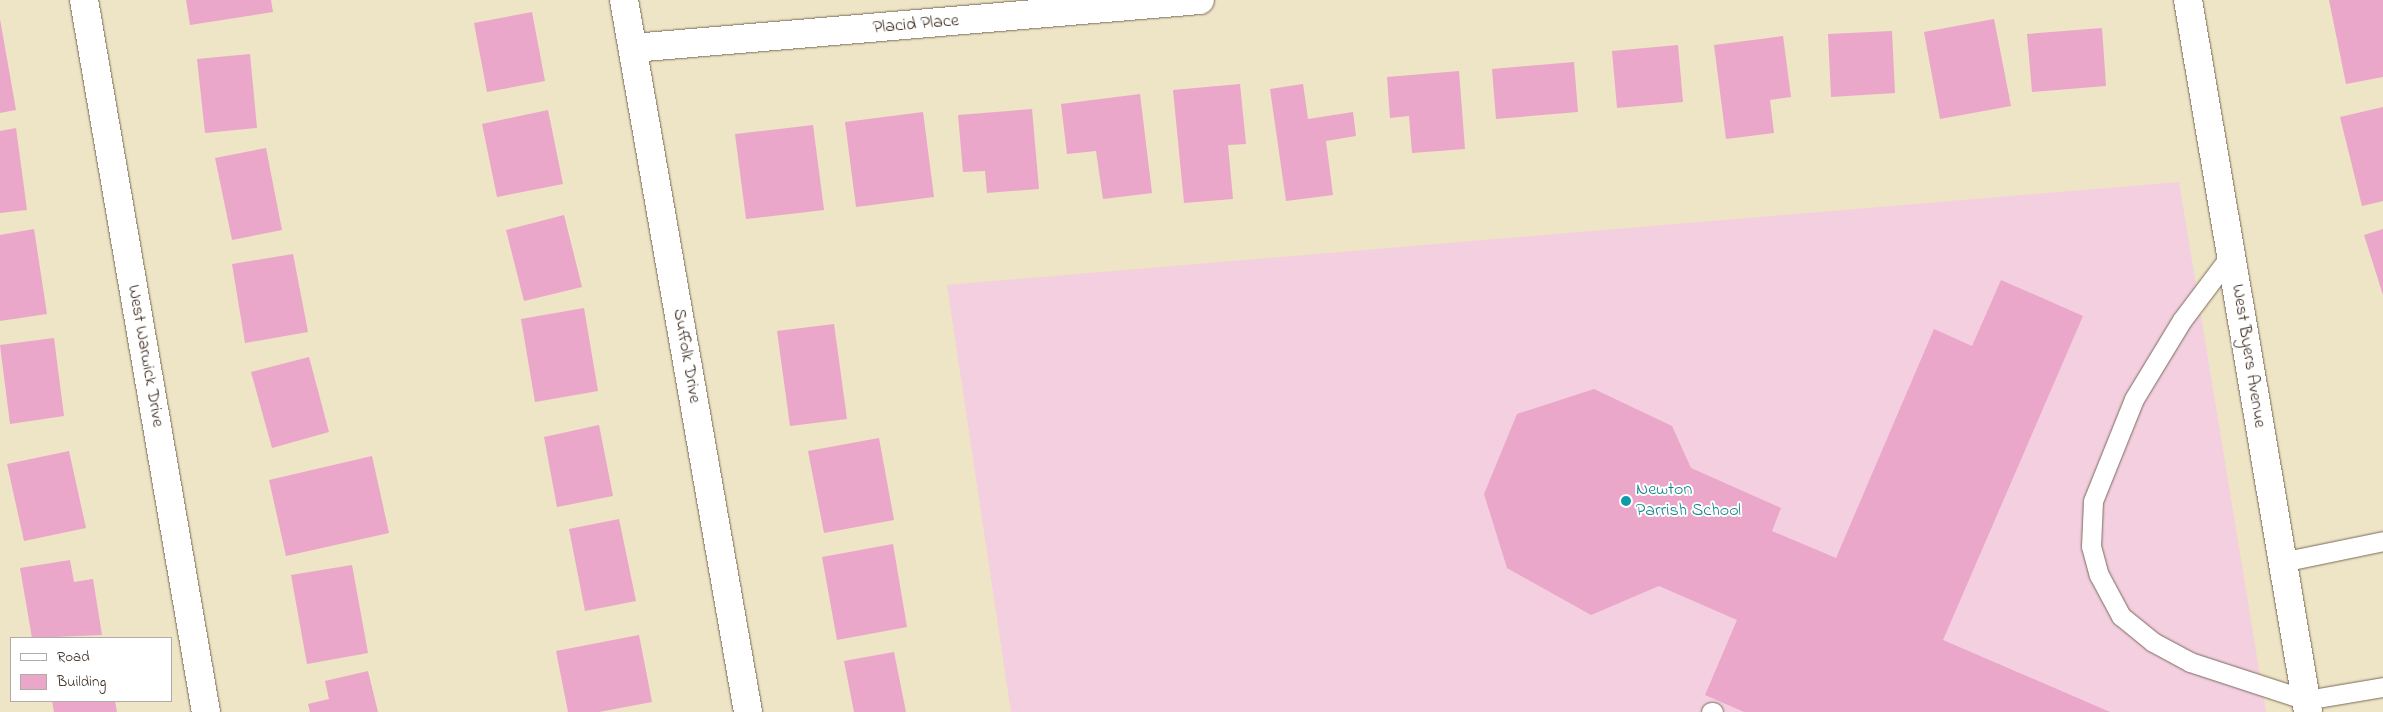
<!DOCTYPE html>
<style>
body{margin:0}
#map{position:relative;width:2383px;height:712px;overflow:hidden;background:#eee4c6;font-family:"Indie Flower",sans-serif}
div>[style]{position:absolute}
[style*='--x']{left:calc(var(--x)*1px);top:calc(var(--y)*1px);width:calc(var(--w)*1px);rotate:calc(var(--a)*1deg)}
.built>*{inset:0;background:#f3cfe0}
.building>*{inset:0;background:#eaa7c9}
.roads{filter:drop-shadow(0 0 1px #7a6b59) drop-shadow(0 0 1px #7a6b59)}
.service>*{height:19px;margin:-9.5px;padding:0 9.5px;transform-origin:9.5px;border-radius:9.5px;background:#fff}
.minor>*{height:28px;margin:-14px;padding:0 14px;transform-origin:14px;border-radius:14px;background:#fff}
.dots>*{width:14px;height:14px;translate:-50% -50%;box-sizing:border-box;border:2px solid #fff;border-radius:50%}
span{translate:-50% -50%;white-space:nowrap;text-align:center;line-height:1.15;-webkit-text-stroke:4px #fff;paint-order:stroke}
.street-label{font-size:18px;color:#3b2a1e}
.culture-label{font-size:18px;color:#0d838f}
.left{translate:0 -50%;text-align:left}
.legend{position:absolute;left:10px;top:637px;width:162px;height:65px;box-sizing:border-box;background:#fff;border:1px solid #b1aaa5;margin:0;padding:6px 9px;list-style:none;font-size:15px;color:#3b2a1e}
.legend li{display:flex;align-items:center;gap:10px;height:25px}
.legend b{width:25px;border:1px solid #b1aaa5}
</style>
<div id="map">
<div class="built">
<i style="clip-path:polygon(2179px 182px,2266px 712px,1011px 712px,947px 285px)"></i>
</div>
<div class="building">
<i style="clip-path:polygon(186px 0,271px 0,273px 12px,190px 25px)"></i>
<i style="clip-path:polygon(2329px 0,2383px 0,2383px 77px,2346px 84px)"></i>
<i style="clip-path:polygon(532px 12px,545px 81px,487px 92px,474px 23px)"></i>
<i style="clip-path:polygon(0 19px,16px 110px,0 113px)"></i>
<i style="clip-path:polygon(1994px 19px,2011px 106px,1940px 119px,1924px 32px)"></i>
<i style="clip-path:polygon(2102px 28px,2106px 86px,2032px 92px,2027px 34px)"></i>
<i style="clip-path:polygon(1892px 31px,1895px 93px,1831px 97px,1828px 34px)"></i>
<i style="clip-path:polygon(1783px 36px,1791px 97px,1770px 100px,1774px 133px,1726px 139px,1714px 45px)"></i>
<i style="clip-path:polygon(1678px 45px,1683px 102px,1617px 108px,1612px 51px)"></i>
<i style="clip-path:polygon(250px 54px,257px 128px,205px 133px,197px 59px)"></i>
<i style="clip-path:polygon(1574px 62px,1578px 112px,1496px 119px,1492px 69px)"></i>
<i style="clip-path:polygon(1459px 71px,1465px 149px,1412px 153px,1409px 116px,1390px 118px,1387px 77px)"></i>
<i style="clip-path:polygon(1240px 84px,1246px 144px,1228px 145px,1233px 199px,1184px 203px,1173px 90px)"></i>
<i style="clip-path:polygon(1303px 84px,1308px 119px,1353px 112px,1356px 136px,1326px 141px,1333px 195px,1286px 201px,1270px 89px)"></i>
<i style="clip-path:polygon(1140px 94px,1152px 193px,1103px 199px,1096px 151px,1067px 154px,1061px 104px)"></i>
<i style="clip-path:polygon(2383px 107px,2383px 201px,2362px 206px,2340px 117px)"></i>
<i style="clip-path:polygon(1032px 109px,1039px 189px,987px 193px,985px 171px,963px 172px,958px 115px)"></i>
<i style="clip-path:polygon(548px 110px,563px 184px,497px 197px,482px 124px)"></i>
<i style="clip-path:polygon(923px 112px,934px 197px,856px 207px,845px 122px)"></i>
<i style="clip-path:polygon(813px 125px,824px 210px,746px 219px,735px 134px)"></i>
<i style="clip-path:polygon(16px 128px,27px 210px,0 213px,0 131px)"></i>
<i style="clip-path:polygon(266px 148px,282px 230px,232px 240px,215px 158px)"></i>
<i style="clip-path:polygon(564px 215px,582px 287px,524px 301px,506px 230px)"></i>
<i style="clip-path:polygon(34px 229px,47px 314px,0 321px,0 235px)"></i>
<i style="clip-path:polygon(2383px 229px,2383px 295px,2364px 235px)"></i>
<i style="clip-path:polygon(293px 254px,308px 332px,245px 343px,232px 264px)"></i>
<i style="clip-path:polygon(2001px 280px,2083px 316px,1943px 640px,2110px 712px,1744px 712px,1705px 695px,1737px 620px,1659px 586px,1591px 615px,1507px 568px,1484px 494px,1517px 414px,1594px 389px,1672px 426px,1691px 468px,1781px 508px,1772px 531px,1836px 558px,1934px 329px,1972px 346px)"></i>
<i style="clip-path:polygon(584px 308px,598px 391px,535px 402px,521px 319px)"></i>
<i style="clip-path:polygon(834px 324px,847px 419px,790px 426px,777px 331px)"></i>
<i style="clip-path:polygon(54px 338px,64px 416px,10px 424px,0 345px)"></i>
<i style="clip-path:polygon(309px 357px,329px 432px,272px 448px,251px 372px)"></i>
<i style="clip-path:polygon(599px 425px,613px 496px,557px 507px,544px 437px)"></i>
<i style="clip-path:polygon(879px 438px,894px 520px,824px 533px,808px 451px)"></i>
<i style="clip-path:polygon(69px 451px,86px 528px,24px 541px,7px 464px)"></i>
<i style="clip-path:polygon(372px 456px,389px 533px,286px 556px,269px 480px)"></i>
<i style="clip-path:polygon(619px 519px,636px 601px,585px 611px,569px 529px)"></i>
<i style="clip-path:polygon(893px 544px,907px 627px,837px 640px,822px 557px)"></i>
<i style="clip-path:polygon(70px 560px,74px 582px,93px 579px,102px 635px,32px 638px,20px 568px)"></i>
<i style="clip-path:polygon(352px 565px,368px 653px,307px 664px,291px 575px)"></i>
<i style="clip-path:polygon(639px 635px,652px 702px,599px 712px,568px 712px,556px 651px)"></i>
<i style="clip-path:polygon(894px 652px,906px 712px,854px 712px,844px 661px)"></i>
<i style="clip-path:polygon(368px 671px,378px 712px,310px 712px,308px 704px,329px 699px,325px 681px)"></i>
<i style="clip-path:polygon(52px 701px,115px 701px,117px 712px,54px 712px)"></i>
</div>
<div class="roads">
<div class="service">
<i style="--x:2231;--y:255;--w:81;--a:127"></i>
<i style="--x:2182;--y:320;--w:92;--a:121.3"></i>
<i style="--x:2134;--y:399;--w:110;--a:111.9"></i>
<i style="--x:2093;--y:501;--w:45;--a:92.5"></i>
<i style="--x:2091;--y:546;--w:30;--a:75"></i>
<i style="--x:2099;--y:575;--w:47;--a:61.8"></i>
<i style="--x:2121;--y:616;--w:41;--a:39.1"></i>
<i style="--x:2153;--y:642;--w:42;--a:28.4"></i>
<i style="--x:2190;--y:662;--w:122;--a:18.1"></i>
<i style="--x:2306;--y:700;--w:78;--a:-9.6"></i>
<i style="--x:2282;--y:562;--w:103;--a:-11.7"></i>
<i style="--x:1711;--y:712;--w:2;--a:0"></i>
</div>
<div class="minor">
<i style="--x:84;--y:0;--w:722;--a:80.28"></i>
<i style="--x:624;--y:0;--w:723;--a:80.12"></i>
<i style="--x:2188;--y:0;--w:722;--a:80.43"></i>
<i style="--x:633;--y:48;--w:569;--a:-4.84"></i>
</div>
</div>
<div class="dots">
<i style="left:1626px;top:501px;background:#0f9aa8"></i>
</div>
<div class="street-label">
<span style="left:916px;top:25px;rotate:-5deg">Placid Place</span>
<span style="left:145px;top:356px;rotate:80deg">West Warwick Drive</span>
<span style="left:686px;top:356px;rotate:80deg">Suffolk Drive</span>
<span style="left:2248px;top:356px;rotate:81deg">West Byers Avenue</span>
</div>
<div class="culture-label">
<span class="left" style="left:1636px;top:501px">Newton<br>Parrish School</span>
</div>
<ul class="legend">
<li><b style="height:6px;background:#fff"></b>Road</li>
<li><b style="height:14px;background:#eaa7c9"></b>Building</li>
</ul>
</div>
